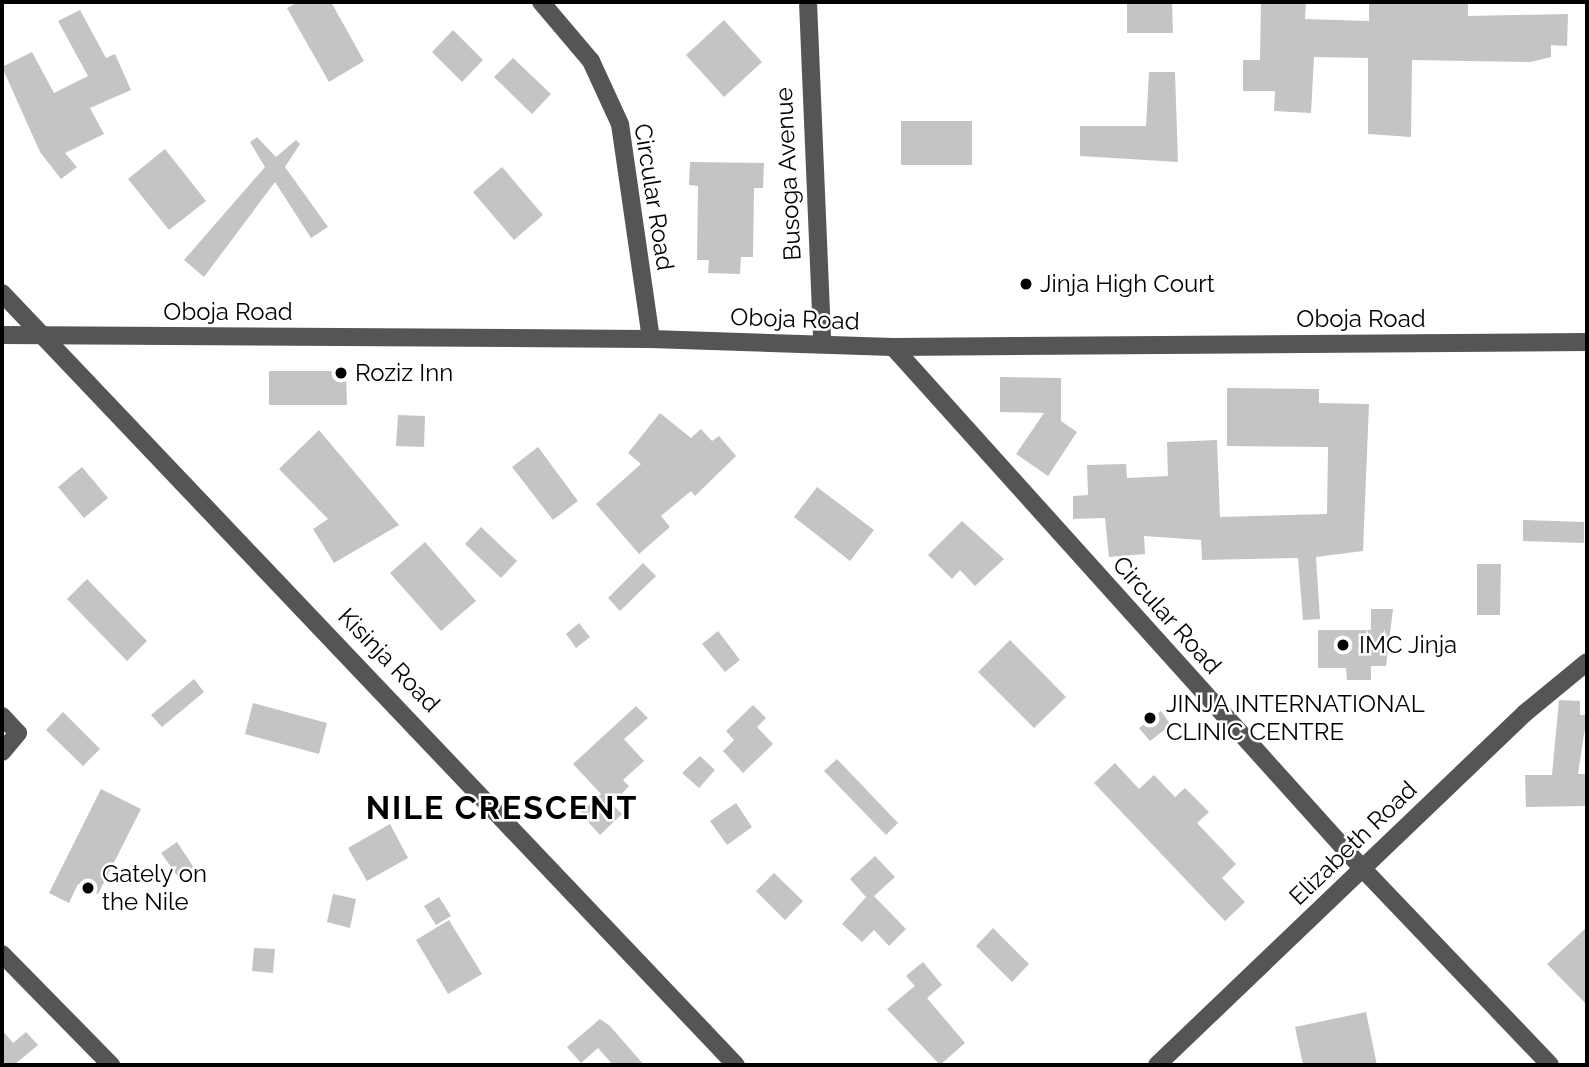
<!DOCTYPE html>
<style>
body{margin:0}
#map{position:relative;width:1589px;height:1067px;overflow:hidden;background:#fff;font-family:Raleway,sans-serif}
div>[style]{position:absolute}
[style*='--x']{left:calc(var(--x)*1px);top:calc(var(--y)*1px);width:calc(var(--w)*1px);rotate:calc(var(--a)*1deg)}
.building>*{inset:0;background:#c4c4c4}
.minor>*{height:18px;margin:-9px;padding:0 9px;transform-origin:9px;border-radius:9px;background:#555}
.dots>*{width:19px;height:19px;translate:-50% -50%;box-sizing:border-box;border:4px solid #fff;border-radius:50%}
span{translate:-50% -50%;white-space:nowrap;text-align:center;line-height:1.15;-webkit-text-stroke:5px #fff;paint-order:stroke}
.street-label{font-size:24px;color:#000}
.poi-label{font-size:24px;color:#000}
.left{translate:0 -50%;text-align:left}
.district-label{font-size:32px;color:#000;font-weight:700;letter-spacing:2px}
.frame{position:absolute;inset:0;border:4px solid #000;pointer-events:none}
</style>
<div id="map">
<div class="building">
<i style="clip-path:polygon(298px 2px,331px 2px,364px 61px,329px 82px,287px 8px)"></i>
<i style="clip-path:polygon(1127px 2px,1172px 2px,1173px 33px,1127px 33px)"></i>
<i style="clip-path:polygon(1261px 2px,1306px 2px,1305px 19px,1369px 21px,1369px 2px,1468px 2px,1468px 16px,1568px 14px,1567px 46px,1551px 45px,1551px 57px,1531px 62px,1412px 60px,1411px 137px,1368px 134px,1368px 58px,1314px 57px,1311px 113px,1274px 111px,1275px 91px,1243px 91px,1243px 60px,1260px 60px)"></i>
<i style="clip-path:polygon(80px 10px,106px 58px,115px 54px,131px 90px,90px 108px,104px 134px,65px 153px,77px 167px,61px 179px,40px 152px,2px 67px,32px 52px,54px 93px,88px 76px,58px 21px)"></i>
<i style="clip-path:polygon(724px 20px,762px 62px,724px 97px,686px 55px)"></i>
<i style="clip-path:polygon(453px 30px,483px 60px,462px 82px,432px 52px)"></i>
<i style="clip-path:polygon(513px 58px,551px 94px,532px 114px,494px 77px)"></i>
<i style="clip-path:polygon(1149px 72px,1175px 72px,1178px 162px,1080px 156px,1080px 126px,1146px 126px)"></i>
<i style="clip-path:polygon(901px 121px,972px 121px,972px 165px,901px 165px)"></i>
<i style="clip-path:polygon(257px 137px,276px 157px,296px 140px,300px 144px,285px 167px,328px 227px,311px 238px,275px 182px,204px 277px,184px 260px,265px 167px,250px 142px)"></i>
<i style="clip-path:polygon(165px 149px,206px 201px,169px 230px,128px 179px)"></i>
<i style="clip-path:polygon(690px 162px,764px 163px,763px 188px,754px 188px,753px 257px,741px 257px,740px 274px,708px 273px,709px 260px,697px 260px,698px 186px,689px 185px)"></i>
<i style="clip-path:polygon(502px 167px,543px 215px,514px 240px,473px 192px)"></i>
<i style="clip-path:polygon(269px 371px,346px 371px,347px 405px,269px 405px)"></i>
<i style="clip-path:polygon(1000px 377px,1061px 378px,1061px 421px,1077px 432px,1048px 476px,1016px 454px,1044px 413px,1000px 412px)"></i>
<i style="clip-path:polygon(1227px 388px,1319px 389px,1319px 403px,1369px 404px,1363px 551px,1316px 557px,1320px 619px,1303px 620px,1298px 558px,1202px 560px,1201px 540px,1144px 536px,1145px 554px,1109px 557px,1105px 518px,1073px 519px,1073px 496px,1088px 495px,1087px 465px,1126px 464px,1127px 478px,1168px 476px,1167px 442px,1217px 440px,1220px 517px,1327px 514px,1328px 447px,1227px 446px)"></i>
<i style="clip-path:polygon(660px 413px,691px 438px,701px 429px,712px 441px,719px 436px,736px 456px,695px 496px,691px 491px,661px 516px,670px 527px,639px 554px,596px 504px,641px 464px,628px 453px)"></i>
<i style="clip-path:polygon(398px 415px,425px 416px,424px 447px,396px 446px)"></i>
<i style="clip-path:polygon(319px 430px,399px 525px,334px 563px,313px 529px,328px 519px,279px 469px)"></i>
<i style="clip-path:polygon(538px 447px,578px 501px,553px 520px,512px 467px)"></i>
<i style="clip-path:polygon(82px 467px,108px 498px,84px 518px,58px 487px)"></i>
<i style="clip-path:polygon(817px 487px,874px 530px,850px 561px,794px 517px)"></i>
<i style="clip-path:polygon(1523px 520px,1584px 522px,1584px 543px,1523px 541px)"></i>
<i style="clip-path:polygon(962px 521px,1004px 559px,975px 586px,960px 570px,952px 579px,928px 555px)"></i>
<i style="clip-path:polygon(481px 527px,517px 561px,501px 578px,465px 544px)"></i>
<i style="clip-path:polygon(425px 542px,476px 601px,441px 631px,390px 573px)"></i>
<i style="clip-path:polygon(643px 563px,656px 576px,620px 611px,608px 598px)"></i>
<i style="clip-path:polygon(1477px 564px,1501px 564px,1500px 615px,1477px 615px)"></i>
<i style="clip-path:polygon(87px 579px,147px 641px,127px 661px,67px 599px)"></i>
<i style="clip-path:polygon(1371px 609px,1393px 609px,1386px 666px,1371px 666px,1371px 680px,1347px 680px,1346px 668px,1318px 668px,1318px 630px,1371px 630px)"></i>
<i style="clip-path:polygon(579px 623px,590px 637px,576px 648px,566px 634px)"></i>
<i style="clip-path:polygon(718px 631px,740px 660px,725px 672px,702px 644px)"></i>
<i style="clip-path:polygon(1010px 640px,1066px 697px,1034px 728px,978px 672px)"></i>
<i style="clip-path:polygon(194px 679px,204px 692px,162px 727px,151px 715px)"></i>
<i style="clip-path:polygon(1559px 700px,1580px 701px,1580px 715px,1587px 715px,1578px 774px,1587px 774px,1587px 806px,1526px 807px,1525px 775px,1552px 775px)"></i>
<i style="clip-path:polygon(253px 703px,327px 723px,319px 754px,245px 734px)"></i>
<i style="clip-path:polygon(753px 705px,766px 718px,757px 727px,773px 744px,743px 773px,723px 751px,734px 740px,726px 731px)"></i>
<i style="clip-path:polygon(636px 706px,648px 718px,624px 739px,644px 761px,623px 780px,629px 786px,612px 804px,622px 814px,600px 835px,580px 813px,601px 794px,573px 764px)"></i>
<i style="clip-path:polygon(1161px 711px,1171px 725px,1150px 741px,1139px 728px)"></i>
<i style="clip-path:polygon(63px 712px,100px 749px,83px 766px,46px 730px)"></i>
<i style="clip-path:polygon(700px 756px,715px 770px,699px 788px,682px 773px)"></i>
<i style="clip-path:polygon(837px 759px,898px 823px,886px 835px,824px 771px)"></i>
<i style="clip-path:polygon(1115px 763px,1139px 789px,1154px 775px,1175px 797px,1185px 788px,1209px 812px,1197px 823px,1236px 864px,1222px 878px,1245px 902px,1225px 921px,1094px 783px)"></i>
<i style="clip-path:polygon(101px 789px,141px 809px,98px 894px,78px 884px,69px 903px,49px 893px)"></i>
<i style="clip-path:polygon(736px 803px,752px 827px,727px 845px,710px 821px)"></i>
<i style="clip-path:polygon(390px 824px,408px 858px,367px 881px,348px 848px)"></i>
<i style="clip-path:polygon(177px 842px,194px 868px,179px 878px,161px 853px)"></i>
<i style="clip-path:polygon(875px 856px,895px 877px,874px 896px,906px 929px,889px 946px,874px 930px,862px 942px,842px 924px,866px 897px,850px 879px)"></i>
<i style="clip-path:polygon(774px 873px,803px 901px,785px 920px,756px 891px)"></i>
<i style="clip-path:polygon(333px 894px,356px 899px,350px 928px,327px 922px)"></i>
<i style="clip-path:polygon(439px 897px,451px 916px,436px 925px,424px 906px)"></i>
<i style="clip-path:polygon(449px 920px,482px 974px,448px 994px,416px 940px)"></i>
<i style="clip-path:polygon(1587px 927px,1587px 1005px,1547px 964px)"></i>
<i style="clip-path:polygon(993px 928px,1029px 964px,1012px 982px,976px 946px)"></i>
<i style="clip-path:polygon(254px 948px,275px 949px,273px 973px,252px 971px)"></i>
<i style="clip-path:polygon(923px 962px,942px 985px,927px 998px,965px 1043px,940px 1065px,887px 1009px,915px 986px,906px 976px)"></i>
<i style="clip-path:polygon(1366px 1012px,1377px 1065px,1303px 1065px,1295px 1027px)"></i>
<i style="clip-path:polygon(600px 1019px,610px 1026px,644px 1065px,613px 1065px,598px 1048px,581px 1063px,567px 1047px)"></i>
<i style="clip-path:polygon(2px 1030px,13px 1043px,26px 1032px,38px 1045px,14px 1065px,2px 1065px)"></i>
</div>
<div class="minor">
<i style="--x:541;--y:2;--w:77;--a:49.7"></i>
<i style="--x:591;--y:61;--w:69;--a:65.3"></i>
<i style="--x:620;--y:124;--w:217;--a:81.8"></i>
<i style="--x:808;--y:2;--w:341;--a:87.6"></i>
<i style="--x:2;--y:293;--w:1065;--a:46.45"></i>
<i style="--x:2;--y:335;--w:649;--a:0.35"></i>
<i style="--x:651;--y:339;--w:242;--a:1.9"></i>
<i style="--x:893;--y:347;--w:694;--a:-0.41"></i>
<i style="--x:893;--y:347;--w:701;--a:48.01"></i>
<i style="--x:1362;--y:868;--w:272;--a:46.3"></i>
<i style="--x:2;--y:716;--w:23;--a:47"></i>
<i style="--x:18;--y:733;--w:25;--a:130"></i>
<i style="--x:2;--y:954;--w:156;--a:45.5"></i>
<i style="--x:1157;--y:1065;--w:509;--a:-43.73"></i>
<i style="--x:1525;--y:713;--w:80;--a:-39.4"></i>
</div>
<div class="dots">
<i style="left:1026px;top:284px;background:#000"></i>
<i style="left:341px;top:373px;background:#000"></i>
<i style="left:1343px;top:645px;background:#000"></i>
<i style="left:1150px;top:718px;background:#000"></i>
<i style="left:88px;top:888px;background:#000"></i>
</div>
<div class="street-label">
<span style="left:788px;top:174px;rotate:-93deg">Busoga Avenue</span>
<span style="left:654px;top:197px;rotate:81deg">Circular Road</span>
<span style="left:228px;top:312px">Oboja Road</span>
<span style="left:795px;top:319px;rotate:2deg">Oboja Road</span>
<span style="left:1361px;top:319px">Oboja Road</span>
<span style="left:1167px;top:615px;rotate:48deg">Circular Road</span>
<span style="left:389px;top:660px;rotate:46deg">Kisinja Road</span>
<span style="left:1353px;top:843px;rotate:-44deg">Elizabeth Road</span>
</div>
<div class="poi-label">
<span class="left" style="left:1040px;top:284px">Jinja High Court</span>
<span class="left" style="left:355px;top:373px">Roziz Inn</span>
<span class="left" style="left:1359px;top:645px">IMC Jinja</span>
<span class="left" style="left:1166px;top:718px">JINJA INTERNATIONAL<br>CLINIC CENTRE</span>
<span class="left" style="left:102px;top:888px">Gately on<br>the Nile</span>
</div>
<div class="district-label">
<span style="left:502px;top:808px">NILE CRESCENT</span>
</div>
<div class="frame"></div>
</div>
